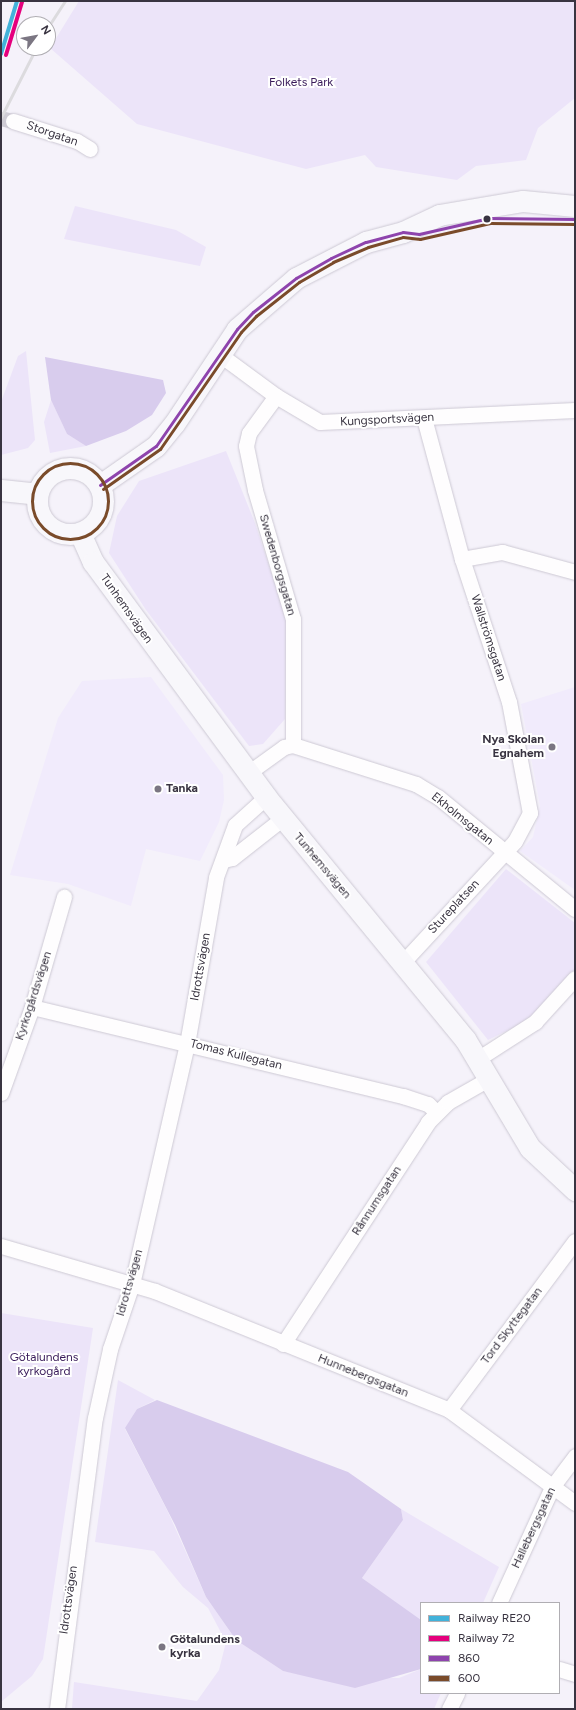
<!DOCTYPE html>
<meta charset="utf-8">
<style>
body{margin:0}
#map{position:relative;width:576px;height:1710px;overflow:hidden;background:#f5f2fa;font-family:Figtree,sans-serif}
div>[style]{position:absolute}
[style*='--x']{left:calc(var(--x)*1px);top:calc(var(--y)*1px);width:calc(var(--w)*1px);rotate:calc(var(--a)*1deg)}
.built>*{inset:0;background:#f1ebfc}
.green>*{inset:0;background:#ece4f9}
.forest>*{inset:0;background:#d8cced}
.street-tunnel>*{height:15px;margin-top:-7.5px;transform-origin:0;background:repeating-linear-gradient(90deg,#cfccd5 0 15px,transparent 0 23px)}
.roads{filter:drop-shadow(0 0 1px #cdc9d4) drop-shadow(0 0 1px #cdc9d4)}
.street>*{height:15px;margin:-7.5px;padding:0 7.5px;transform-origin:7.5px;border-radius:7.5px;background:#fefdfe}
.secondary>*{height:21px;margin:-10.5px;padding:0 10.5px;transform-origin:10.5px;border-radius:10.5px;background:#f8f7fb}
.secondary>.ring{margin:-10.5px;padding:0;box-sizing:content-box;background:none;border:21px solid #f8f7fb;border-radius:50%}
.rail>*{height:3px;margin:-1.5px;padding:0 1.5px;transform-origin:1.5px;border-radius:1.5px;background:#dcdbde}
.bus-1>*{height:3px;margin:-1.5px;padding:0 1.5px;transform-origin:1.5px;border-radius:1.5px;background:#8e44ad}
.bus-2>*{height:3px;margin:-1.5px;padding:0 1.5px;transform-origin:1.5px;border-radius:1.5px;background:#7a4b2a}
.bus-2>.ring{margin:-1.5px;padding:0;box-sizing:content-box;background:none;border:3px solid #7a4b2a;border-radius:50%}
.rail-1>*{height:4px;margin:-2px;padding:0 2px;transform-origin:2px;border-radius:2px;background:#42b2da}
.rail-2>*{height:4px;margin:-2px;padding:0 2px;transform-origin:2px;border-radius:2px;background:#e5007d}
.dots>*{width:11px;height:11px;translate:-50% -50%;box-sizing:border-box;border:2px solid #fff;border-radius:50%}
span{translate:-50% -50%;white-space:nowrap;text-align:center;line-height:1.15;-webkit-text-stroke:4px #fff;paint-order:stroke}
.park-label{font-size:12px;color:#391b5a}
.street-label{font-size:12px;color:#393441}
.poi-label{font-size:12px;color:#393441;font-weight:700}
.right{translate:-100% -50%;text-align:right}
.left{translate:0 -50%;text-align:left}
.frame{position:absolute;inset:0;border:2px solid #393441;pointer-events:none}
.legend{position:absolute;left:420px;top:1602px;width:140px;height:92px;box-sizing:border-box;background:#fff;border:1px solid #b0aeb3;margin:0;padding:5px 7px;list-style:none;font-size:12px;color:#393441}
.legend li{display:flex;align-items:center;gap:8px;height:20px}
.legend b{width:20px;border:1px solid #b0aeb3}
.north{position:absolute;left:16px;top:16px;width:40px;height:40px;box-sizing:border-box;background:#fff;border:1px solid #b0aeb3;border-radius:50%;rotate:58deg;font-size:11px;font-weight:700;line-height:16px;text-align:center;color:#393441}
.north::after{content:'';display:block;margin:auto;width:14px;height:18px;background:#7b7682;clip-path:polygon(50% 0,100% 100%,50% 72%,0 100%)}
</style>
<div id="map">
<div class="built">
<i style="clip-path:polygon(151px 677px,223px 775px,224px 800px,219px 822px,200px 861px,146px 849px,131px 906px,68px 884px,10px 875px,58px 718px,82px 681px)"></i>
<i style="clip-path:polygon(575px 687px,575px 890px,520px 851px,533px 837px,540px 806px,521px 704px)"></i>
</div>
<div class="green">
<i style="clip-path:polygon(79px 1px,575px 1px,575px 98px,538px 128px,526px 160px,476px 166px,457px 180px,376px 167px,365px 155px,306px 169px,137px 124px,50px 48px)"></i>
<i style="clip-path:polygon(75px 206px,176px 230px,206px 247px,200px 266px,64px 239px)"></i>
<i style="clip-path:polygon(26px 351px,35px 440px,28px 448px,1px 455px,1px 402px,18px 356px)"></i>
<i style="clip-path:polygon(51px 400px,67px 434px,86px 446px,50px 453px,44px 422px)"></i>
<i style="clip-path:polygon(226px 451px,255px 523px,286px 618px,285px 719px,263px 744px,249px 746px,146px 610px,109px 553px,117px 516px,139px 481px)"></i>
<i style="clip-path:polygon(506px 869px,575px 923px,575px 969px,527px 1021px,488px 1040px,426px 962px)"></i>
<i style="clip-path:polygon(1px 1313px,93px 1328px,43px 1659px,32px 1676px,1px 1702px)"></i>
<i style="clip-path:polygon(118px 1380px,155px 1400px,137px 1409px,125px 1429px,168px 1512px,206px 1597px,236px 1640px,283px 1671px,317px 1677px,399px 1678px,421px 1669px,421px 1693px,441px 1693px,434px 1709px,72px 1708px,74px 1682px,197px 1701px,219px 1670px,226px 1642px,208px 1608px,183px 1587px,154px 1551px,95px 1542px)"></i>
<i style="clip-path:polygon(401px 1509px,499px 1567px,483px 1603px,421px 1603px,421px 1621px,362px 1578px,403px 1520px)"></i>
</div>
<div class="forest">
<i style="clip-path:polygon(45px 357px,163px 380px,166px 393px,152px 415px,126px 431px,86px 446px,67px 434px,51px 400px)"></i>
<i style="clip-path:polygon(157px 1400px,348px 1472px,401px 1509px,403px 1520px,362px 1578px,421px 1620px,421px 1669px,355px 1688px,283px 1671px,236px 1640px,206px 1597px,175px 1525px,125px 1428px,137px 1409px)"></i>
</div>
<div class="street-tunnel">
<i style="--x:1;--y:118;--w:12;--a:14"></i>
</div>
<div class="roads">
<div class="street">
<i style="--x:13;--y:121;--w:67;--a:17.4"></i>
<i style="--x:77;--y:141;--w:15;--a:32"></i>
<i style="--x:219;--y:354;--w:71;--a:36.4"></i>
<i style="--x:276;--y:396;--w:51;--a:30.6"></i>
<i style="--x:320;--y:422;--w:255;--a:-2.7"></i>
<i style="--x:276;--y:396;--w:46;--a:126.1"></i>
<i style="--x:249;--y:433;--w:13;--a:103"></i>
<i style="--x:246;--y:446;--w:45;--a:78.4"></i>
<i style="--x:255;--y:490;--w:134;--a:73.6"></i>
<i style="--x:293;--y:619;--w:126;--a:90"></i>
<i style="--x:462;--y:559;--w:41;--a:-9.9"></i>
<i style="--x:502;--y:552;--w:76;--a:15.3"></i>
<i style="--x:248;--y:773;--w:44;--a:-35.8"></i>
<i style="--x:284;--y:747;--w:9;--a:-13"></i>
<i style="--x:293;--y:745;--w:129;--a:17.6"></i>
<i style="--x:416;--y:784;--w:26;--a:31"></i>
<i style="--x:438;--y:797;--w:177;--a:39.3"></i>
<i style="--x:224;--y:860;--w:8;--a:-14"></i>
<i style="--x:232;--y:858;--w:63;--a:-38"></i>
<i style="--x:404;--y:961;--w:163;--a:-47.2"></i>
<i style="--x:515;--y:841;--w:32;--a:-62"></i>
<i style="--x:530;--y:813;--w:113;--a:-100.7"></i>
<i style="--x:509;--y:702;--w:151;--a:-108.2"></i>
<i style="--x:462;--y:559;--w:146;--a:-105.1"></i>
<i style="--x:32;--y:1007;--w:382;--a:13.5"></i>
<i style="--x:403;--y:1096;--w:26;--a:18"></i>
<i style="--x:428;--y:1104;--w:11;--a:45"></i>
<i style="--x:479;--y:1058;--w:67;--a:-32.7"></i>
<i style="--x:535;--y:1022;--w:59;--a:-47.7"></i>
<i style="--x:1;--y:1093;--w:91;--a:-70.2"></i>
<i style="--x:32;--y:1007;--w:115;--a:-73.8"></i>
<i style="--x:1;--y:1246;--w:160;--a:16.3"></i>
<i style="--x:155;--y:1291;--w:317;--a:22"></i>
<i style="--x:449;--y:1410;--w:157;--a:36.4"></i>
<i style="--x:283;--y:1344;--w:265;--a:-56.8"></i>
<i style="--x:428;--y:1122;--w:28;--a:-45"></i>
<i style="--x:448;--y:1102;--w:48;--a:-29.7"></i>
<i style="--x:449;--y:1410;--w:211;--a:-53.3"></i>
<i style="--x:499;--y:1603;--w:128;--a:-65.4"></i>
<i style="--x:552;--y:1487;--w:39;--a:-53"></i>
<i style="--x:559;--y:1669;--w:17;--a:17"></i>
<i style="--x:57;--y:1709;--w:293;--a:-82.6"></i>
<i style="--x:95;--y:1418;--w:71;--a:-77.7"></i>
<i style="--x:110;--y:1349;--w:69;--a:-71.3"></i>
<i style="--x:132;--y:1284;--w:246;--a:-77.1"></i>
<i style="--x:187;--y:1044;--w:169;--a:-80.1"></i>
<i style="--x:216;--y:877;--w:55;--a:-69.9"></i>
<i style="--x:235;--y:825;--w:42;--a:-42.1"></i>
<i style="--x:449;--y:1709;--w:18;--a:-63"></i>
</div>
<div class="secondary">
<i class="ring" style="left:37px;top:468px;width:45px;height:45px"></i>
<i style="--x:100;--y:485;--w:68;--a:-34.9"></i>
<i style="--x:156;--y:446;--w:28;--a:-51"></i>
<i style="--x:174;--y:424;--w:114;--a:-56.4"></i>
<i style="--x:237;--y:329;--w:78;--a:-40.8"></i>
<i style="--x:296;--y:278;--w:79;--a:-27.2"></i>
<i style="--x:366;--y:242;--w:38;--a:-15"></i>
<i style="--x:403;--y:232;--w:40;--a:-25"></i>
<i style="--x:439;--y:215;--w:85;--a:-9.5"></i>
<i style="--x:523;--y:201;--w:52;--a:5.5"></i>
<i style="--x:1;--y:490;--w:36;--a:6"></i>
<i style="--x:80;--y:533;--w:32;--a:66"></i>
<i style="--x:93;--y:562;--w:292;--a:53.6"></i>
<i style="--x:266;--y:797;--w:313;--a:50.6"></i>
<i style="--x:465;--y:1039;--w:127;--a:59.2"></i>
<i style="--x:530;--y:1148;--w:62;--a:43"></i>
</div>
</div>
<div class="rail">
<i style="--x:48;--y:27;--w:31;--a:-57"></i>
<i style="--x:1;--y:117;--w:77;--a:-63.1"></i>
</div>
<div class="bus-1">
<i style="--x:100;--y:485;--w:68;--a:-34.9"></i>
<i style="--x:156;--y:446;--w:142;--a:-55.3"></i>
<i style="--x:237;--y:329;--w:23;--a:-47"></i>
<i style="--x:253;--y:312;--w:55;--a:-38.3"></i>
<i style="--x:296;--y:278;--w:40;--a:-29.7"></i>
<i style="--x:331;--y:258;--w:38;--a:-25"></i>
<i style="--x:366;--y:242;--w:38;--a:-15"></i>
<i style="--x:403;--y:232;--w:16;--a:7"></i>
<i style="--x:419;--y:234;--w:72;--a:-12.9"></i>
<i style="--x:489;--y:218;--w:86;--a:0.7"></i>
</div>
<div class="bus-2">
<i class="ring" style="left:32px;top:463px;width:73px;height:73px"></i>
<i style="--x:103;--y:489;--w:70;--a:-35.1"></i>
<i style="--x:160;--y:449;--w:142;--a:-55.3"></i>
<i style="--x:241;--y:332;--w:22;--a:-47"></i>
<i style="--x:256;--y:316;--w:55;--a:-38.3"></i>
<i style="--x:299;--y:282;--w:39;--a:-30"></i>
<i style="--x:333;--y:262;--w:38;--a:-23"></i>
<i style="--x:368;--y:247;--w:36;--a:-16"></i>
<i style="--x:403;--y:237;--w:17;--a:7"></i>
<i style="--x:420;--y:239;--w:72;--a:-12.9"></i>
<i style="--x:490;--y:223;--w:85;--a:0.7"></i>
</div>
<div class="rail-1">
<i style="--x:1;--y:54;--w:55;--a:-73.2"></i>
</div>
<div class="rail-2">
<i style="--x:6;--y:55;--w:55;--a:-73.2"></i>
</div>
<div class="dots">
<i style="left:487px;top:219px;background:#393441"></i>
<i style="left:552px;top:747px;background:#7b7682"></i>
<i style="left:158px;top:789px;background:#7b7682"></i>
<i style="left:162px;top:1647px;background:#7b7682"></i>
</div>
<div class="park-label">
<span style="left:301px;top:83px">Folkets Park</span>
<span style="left:44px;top:1365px">Götalundens<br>kyrkogård</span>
</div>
<div class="street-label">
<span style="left:52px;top:134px;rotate:19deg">Storgatan</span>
<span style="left:387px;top:420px;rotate:-3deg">Kungsportsvägen</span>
<span style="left:277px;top:565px;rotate:74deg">Swedenborgsgatan</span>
<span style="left:126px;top:609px;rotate:55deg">Tunhemsvägen</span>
<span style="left:488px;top:638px;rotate:72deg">Wallströmsgatan</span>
<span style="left:462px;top:819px;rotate:39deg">Ekholmsgatan</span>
<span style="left:322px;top:866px;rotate:50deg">Tunhemsvägen</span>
<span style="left:454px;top:907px;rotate:-47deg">Stureplatsen</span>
<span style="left:201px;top:967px;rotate:-80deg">Idrottsvägen</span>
<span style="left:34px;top:996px;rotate:-72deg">Kyrkogårdsvägen</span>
<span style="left:236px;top:1055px;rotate:14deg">Tomas Kullegatan</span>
<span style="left:377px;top:1201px;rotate:-57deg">Rånnumsgatan</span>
<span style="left:130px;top:1283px;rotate:-74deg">Idrottsvägen</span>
<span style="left:512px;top:1326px;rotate:-53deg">Tord Skyttegatan</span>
<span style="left:363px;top:1376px;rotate:22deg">Hunnebergsgatan</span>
<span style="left:534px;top:1528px;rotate:-65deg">Hallebergsgatan</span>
<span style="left:69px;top:1600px;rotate:-82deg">Idrottsvägen</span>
</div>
<div class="poi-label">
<span class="right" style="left:544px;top:747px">Nya Skolan<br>Egnahem</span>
<span class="left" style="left:166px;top:789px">Tanka</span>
<span class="left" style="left:170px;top:1647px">Götalundens<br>kyrka</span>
</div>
<div class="frame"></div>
<ul class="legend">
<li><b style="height:5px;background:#42b2da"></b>Railway RE20</li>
<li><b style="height:5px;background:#e5007d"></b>Railway 72</li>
<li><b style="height:5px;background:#8e44ad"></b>860</li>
<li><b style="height:5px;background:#7a4b2a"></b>600</li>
</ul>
<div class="north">N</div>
</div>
